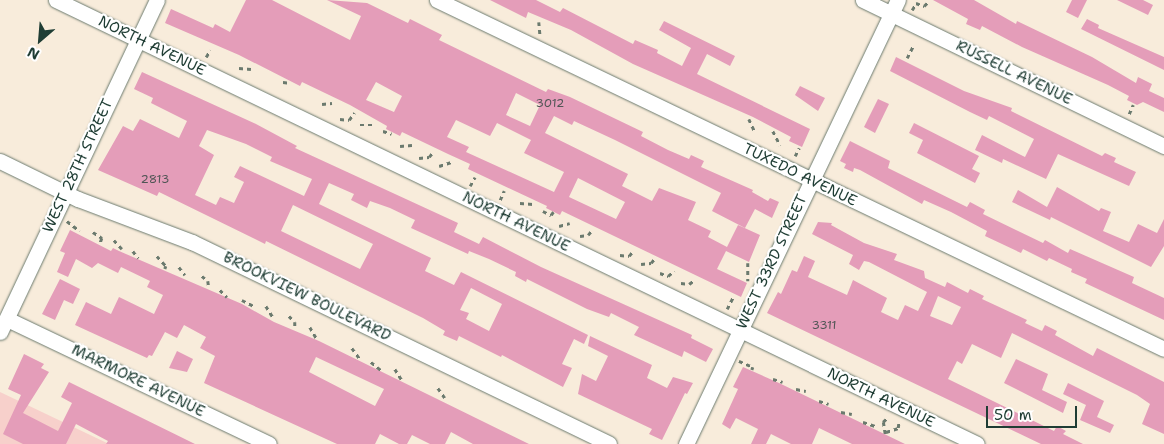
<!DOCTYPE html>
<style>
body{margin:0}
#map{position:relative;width:1164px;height:444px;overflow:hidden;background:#f8ecdb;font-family:"Shantell Sans",sans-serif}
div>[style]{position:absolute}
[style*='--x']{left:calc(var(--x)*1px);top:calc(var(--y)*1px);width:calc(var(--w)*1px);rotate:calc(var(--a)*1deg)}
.built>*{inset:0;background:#f7d0cb}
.building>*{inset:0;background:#e49db9}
.path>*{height:2.5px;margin-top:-1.25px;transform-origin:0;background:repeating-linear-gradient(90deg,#6b7a6e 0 4px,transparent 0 8px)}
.roads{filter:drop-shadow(0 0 1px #6b7a6e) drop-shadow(0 0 1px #6b7a6e)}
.minor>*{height:15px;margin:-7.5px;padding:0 7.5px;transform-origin:7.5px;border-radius:7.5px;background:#fff}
span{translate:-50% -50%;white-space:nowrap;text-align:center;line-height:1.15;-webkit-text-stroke:4.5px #fff;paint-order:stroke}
.number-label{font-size:12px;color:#505555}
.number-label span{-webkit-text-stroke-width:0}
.street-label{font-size:15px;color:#1f3d34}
.north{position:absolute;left:15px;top:15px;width:50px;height:50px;-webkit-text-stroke:4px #fff;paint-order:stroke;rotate:207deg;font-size:14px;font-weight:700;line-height:20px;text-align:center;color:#1f3d34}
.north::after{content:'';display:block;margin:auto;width:18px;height:22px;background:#1f3d34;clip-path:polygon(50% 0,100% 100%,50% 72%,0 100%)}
.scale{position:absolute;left:986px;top:406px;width:91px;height:22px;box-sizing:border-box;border:2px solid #1f3d34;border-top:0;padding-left:6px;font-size:15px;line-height:18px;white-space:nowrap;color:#1f3d34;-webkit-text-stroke:4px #fff;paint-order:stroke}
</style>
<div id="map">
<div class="built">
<i style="clip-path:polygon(0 392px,109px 444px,0 444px)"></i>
</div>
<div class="building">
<i style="clip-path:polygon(evenodd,246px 0,272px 0,350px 40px,361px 16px,327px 0,367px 3px,408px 23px,410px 19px,442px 35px,439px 40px,546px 92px,548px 89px,570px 97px,643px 132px,641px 136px,668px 150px,689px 159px,691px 155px,704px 161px,701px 167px,753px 190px,752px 192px,768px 201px,770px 198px,779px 202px,772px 218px,755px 209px,745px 228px,712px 211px,721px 193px,615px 140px,574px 121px,572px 125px,554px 116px,545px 133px,628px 174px,622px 186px,652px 201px,659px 188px,696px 202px,688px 220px,711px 231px,708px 237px,727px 247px,738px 225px,760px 235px,749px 262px,726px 251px,717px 269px,747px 283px,741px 297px,562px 211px,560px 215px,546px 208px,547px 206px,468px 169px,470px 164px,448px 154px,402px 132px,400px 136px,386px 129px,387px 126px,350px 105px,302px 82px,300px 86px,239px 55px,165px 23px,171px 9px,213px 28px,215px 24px,230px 32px,246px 0,376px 82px,402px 96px,394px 112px,366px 100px,376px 82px,246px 0,516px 93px,540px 105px,530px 126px,506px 115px,516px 93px,246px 0,456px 120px,490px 136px,497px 123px,531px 140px,524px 153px,564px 172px,554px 192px,466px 152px,469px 147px,447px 137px,456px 120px,246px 0,578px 178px,625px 202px,616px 219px,569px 197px,578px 178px)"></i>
<i style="clip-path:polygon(490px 0,536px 0,560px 12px,563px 8px,633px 44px,635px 40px,658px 50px,657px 53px,682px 66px,691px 48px,659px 30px,664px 21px,735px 56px,730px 66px,707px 54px,697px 74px,810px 129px,802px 147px,789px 141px,791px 137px,753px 117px,633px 64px,571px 30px,528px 12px,526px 18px)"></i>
<i style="clip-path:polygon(933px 0,974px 0,1016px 24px,1017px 21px,1092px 57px,1136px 83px,1138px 77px,1152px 84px,1149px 91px,1164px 98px,1164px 112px,1143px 102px,1137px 105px,1127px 100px,1129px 96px,1108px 85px,1022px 47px,982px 26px,980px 30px,966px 24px,968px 19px)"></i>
<i style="clip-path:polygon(1072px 0,1087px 0,1078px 18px,1066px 12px)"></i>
<i style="clip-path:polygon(1117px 0,1143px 0,1153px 5px,1148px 15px)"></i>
<i style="clip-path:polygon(1087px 19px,1099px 25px,1098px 28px,1164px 57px,1164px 70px,1081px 29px)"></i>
<i style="clip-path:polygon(896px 57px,964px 91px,1012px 108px,1011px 111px,1102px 156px,1105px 153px,1116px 158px,1114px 162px,1136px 172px,1129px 186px,1058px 154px,1046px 179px,1003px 159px,1002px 163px,975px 150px,982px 135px,1025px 157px,1034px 139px,989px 116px,987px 120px,970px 112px,890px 71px)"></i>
<i style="clip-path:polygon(evenodd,142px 72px,256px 124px,297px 146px,295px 148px,458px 223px,454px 232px,479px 244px,483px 237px,541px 267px,692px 335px,691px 338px,713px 349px,706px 362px,684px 351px,682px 357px,634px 335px,639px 327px,611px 313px,609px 317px,587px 309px,527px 279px,526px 282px,515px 276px,516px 272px,489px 259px,469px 251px,468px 254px,411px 228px,415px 220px,390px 208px,370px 201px,367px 208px,351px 200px,354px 194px,329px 183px,319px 204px,431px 258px,425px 271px,454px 285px,461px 272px,588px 335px,584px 344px,574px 339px,562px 364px,572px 368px,563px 387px,502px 355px,501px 357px,459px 336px,457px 341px,443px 335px,445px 331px,423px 318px,266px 241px,265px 244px,159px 192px,157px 196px,98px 170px,123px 126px,133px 131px,140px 119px,179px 138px,187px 121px,151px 103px,153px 98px,134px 89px,142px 72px,207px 130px,246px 144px,272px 157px,270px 161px,312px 179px,304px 196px,240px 166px,234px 177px,244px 182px,234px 203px,220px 197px,216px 205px,195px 195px,214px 155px,199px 146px,207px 130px,142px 72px,293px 205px,373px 244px,360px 269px,281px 231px,293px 205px,142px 72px,471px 288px,502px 304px,489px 331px,466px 319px,469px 313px,460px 310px,471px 288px)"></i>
<i style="clip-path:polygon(800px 86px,825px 98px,818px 111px,795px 95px)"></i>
<i style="clip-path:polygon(878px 99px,889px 104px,875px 133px,864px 127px)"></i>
<i style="clip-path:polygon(914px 123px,979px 156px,972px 169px,980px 173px,975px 183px,917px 153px,923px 140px,909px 133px)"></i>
<i style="clip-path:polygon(850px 141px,890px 161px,888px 168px,967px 207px,970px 202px,985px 210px,983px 214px,1043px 243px,1045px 240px,1068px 253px,1070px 249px,1134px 277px,1132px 283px,1164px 298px,1164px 320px,1085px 283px,1087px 279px,1071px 272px,1072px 269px,1049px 258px,1047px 261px,1023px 249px,1021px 253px,985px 236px,987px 231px,951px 212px,924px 200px,922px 204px,860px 170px,854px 168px,853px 172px,844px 168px,846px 164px,840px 161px)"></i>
<i style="clip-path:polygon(1057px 187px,1099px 211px,1101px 208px,1111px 212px,1103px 231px,1129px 242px,1138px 224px,1157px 233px,1164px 219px,1164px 246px,1151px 267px,1051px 217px,1050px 220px,1012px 202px,1018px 190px,1047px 207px)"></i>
<i style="clip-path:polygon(evenodd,818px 222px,832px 223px,831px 225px,864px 243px,897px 254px,894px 260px,924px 271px,925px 278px,945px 287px,947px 282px,968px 293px,970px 289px,984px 296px,982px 299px,1027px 320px,1025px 323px,1042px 331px,1045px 325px,1057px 331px,1055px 335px,1093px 356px,1097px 348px,1164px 382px,1164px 434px,1142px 424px,1150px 404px,1137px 395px,1012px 333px,1001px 358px,972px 344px,962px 364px,957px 361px,948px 379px,1054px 431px,1057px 426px,1066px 431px,1063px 434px,1083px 444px,1041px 444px,767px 313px,778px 292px,781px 294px,792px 270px,797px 272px,804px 256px,815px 261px,808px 277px,847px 295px,853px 280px,887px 298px,881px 312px,898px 320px,905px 305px,918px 311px,927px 292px,869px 262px,864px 261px,859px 270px,849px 264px,853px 255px,812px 234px,818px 222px,938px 296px,961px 307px,952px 325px,930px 316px,938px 296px)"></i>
<i style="clip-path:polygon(evenodd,70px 230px,111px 251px,113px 248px,119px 251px,242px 304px,274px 322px,319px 341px,529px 444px,473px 444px,451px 432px,445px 444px,430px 444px,412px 435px,407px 444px,399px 444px,380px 434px,375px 444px,337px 444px,204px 383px,215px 356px,200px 348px,206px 337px,184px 325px,177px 338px,165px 332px,152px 356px,149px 355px,147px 358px,88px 331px,75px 325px,86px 302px,111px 314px,119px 297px,154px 314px,163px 295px,147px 287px,150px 281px,121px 267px,118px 273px,98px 263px,92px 268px,76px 259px,68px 277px,57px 272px,65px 253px,60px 251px,70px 230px,316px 357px,384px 389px,375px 406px,309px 372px,316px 357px)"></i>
<i style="clip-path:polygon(60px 279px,80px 289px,73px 304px,64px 300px,55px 320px,42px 314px)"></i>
<i style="clip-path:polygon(590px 336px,652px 365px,647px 378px,667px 388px,673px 377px,693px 383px,687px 394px,685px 393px,662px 440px,649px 434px,652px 429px,578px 394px,582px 374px,596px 381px,608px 356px,588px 346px)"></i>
<i style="clip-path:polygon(177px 351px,193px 359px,187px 372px,169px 368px)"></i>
<i style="clip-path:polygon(24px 354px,44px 364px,41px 368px,49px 372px,23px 413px,58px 431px,72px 403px,61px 397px,69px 382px,195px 444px,106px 444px,108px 441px,76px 424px,66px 444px,23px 444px,3px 434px,21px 395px,8px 389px)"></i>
<i style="clip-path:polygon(1016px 359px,1048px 374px,1042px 390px,1067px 402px,1063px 413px,1004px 383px)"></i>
<i style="clip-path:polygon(743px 367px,779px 383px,905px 444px,852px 444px,819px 428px,812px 444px,791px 444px,771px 434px,766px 444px,751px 444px,758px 429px,736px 418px,730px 429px,722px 424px,738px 389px,733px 387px)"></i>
<i style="clip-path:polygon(1068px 383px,1104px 401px,1097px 417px,1114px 425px,1110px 433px,1080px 420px,1086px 405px,1063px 394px)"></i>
</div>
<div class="path">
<i style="--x:912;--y:10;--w:8;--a:-60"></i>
<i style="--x:916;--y:3;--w:9;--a:21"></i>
<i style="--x:924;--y:6;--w:7;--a:-45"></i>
<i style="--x:539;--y:22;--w:12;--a:85"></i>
<i style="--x:206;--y:57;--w:8;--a:-60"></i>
<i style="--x:907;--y:58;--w:13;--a:-63"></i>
<i style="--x:239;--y:68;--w:12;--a:5"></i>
<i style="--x:283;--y:82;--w:8;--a:7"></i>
<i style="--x:322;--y:104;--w:10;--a:-6"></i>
<i style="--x:1129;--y:114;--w:10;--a:-66"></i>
<i style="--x:340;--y:119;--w:9;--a:6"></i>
<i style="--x:349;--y:120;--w:9;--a:-54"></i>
<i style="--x:749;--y:119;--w:14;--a:65"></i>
<i style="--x:360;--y:125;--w:14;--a:0"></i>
<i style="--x:383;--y:131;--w:9;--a:18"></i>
<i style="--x:773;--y:131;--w:16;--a:63"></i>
<i style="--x:400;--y:146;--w:12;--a:-5"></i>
<i style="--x:795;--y:156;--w:9;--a:-63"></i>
<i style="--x:419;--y:158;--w:10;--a:-6"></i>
<i style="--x:429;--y:157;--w:6;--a:-51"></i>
<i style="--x:439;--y:166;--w:13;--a:-18"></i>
<i style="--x:470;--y:186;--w:10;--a:-61"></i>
<i style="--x:500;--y:200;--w:10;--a:-66"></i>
<i style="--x:520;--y:203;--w:13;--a:4"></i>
<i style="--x:543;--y:211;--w:9;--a:27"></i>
<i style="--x:551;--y:215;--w:4;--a:-56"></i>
<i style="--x:67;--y:221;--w:16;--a:38"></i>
<i style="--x:559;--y:226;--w:11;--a:-15"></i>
<i style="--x:93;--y:232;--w:11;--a:34"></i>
<i style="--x:102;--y:238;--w:6;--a:108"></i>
<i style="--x:580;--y:236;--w:8;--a:-7"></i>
<i style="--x:588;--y:235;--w:6;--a:-51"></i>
<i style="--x:114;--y:240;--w:12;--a:48"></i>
<i style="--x:133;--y:251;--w:9;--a:54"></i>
<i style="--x:620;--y:255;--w:9;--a:6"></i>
<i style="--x:629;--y:256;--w:6;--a:-51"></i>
<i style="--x:157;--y:256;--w:13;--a:48"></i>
<i style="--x:166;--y:266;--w:3;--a:108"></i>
<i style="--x:748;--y:263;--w:18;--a:90"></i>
<i style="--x:641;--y:264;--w:10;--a:-6"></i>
<i style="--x:651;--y:263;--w:6;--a:-51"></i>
<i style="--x:179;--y:267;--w:10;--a:53"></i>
<i style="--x:660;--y:273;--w:9;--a:21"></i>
<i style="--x:668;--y:276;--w:8;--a:-40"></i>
<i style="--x:202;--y:276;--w:8;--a:40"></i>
<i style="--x:208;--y:281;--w:7;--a:82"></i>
<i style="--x:681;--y:283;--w:8;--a:7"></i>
<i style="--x:689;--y:284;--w:5;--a:-37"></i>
<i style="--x:220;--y:290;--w:10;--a:45"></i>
<i style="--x:242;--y:300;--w:13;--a:27"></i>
<i style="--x:266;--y:306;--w:13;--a:58"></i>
<i style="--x:727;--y:309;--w:13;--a:-63"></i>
<i style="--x:289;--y:316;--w:8;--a:45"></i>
<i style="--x:295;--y:322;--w:7;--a:90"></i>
<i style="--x:310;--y:327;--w:14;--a:60"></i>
<i style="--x:352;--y:348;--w:14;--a:54"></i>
<i style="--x:739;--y:361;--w:15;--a:23"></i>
<i style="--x:753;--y:367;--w:3;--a:108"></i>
<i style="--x:371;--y:362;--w:13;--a:39"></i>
<i style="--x:395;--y:369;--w:13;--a:58"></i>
<i style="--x:773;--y:379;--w:10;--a:17"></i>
<i style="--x:438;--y:388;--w:12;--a:55"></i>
<i style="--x:796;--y:389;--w:10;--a:11"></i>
<i style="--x:819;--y:401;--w:10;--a:17"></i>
<i style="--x:841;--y:412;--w:11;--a:10"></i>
<i style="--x:863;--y:422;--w:13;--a:18"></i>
<i style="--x:886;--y:432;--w:13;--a:-18"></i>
<i style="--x:898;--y:428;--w:8;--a:-83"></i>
<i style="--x:885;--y:434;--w:12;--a:-99"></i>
<i style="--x:883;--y:422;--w:8;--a:-45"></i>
</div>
<div class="roads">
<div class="minor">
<i style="--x:56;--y:0;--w:1022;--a:25.74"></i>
<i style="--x:437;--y:0;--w:806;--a:25.64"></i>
<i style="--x:863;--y:0;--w:335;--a:25.9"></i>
<i style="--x:0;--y:161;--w:87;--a:26"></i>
<i style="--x:78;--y:199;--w:122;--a:20.7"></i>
<i style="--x:192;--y:242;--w:463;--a:25.8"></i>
<i style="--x:7;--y:319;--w:290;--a:25.5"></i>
<i style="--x:0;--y:332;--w:367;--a:-64.7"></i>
<i style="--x:686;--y:444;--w:492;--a:-64.5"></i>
</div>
</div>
<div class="number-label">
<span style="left:550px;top:104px">3012</span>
<span style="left:155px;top:180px">2813</span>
<span style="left:824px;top:326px">3311</span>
</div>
<div class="street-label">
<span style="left:152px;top:46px;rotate:26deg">NORTH AVENUE</span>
<span style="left:1014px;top:73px;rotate:26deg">RUSSELL AVENUE</span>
<span style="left:78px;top:166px;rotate:-65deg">WEST 28TH STREET</span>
<span style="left:800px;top:175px;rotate:26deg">TUXEDO AVENUE</span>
<span style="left:516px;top:222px;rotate:26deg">NORTH AVENUE</span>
<span style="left:772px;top:262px;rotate:-65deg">WEST 33RD STREET</span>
<span style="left:307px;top:297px;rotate:26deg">BROOKVIEW BOULEVARD</span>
<span style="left:138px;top:381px;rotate:26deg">MARMORE AVENUE</span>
<span style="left:881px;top:398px;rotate:26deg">NORTH AVENUE</span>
</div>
<div class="north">N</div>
<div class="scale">50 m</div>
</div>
